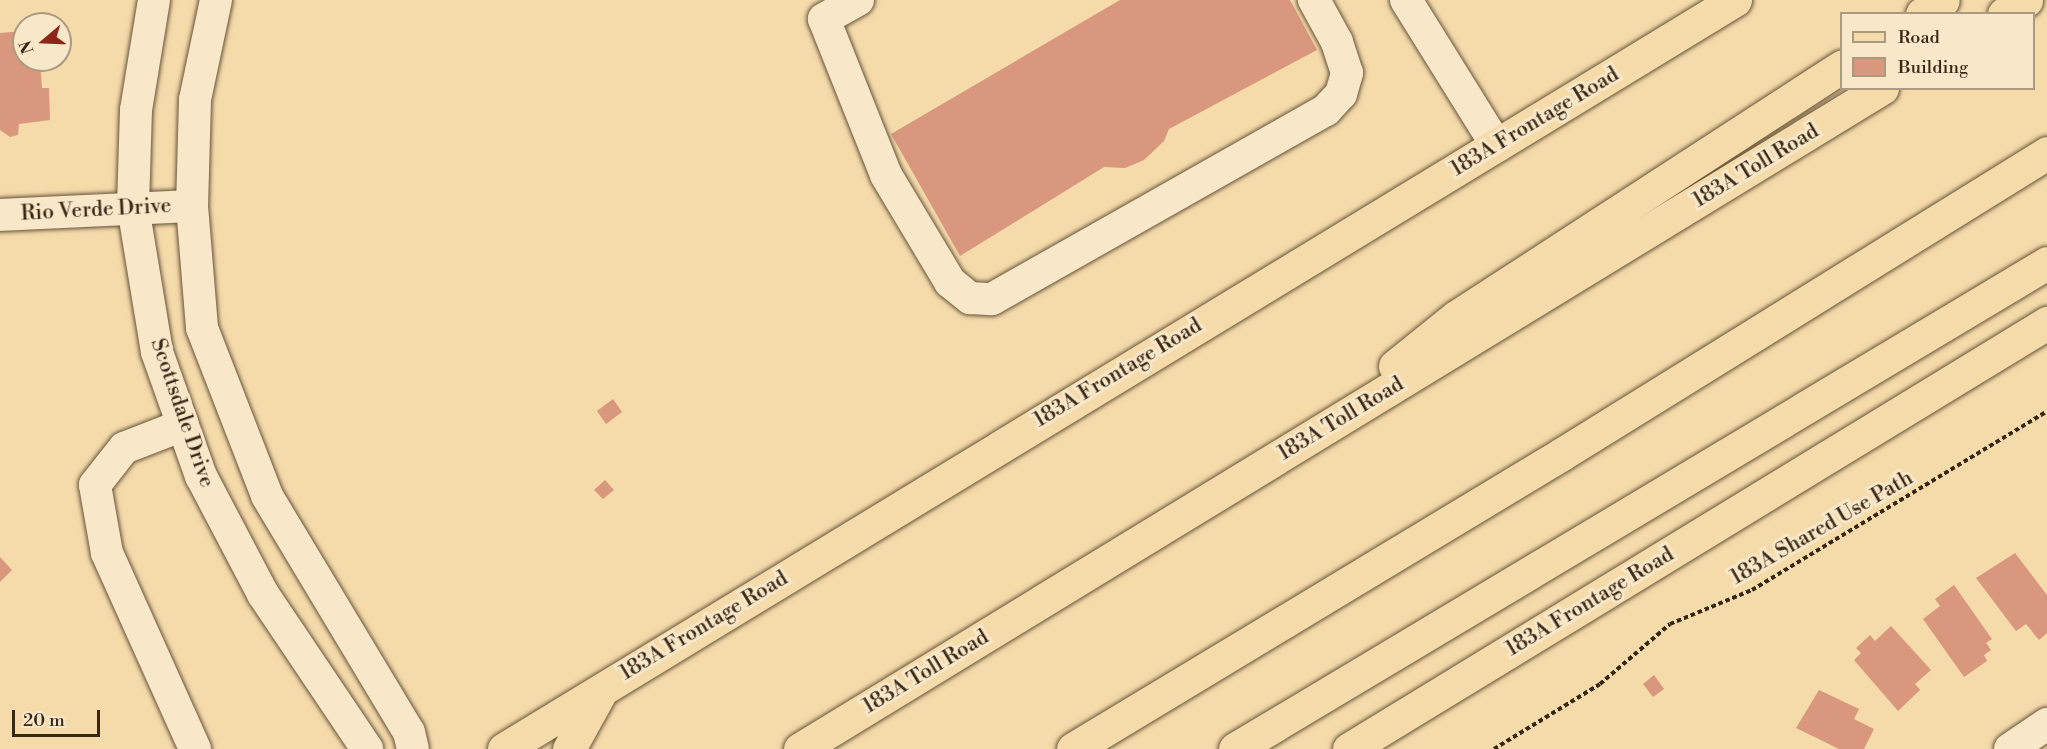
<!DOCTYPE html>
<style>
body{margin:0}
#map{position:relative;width:2047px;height:749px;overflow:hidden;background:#f5daaa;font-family:"Libre Bodoni",serif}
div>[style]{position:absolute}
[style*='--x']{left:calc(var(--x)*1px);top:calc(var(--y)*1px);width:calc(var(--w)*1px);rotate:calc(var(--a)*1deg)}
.building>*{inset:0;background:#d9977d}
.path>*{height:4px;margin-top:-2px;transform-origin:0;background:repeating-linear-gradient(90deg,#382715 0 4.5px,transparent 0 7.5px)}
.roads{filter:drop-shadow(0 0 2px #67543a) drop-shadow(0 0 2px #67543a)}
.minor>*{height:32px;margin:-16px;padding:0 16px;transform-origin:16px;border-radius:16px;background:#f8e7c8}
.major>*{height:33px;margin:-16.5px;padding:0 16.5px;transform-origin:16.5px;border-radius:16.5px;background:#f5daaa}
.highway>*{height:33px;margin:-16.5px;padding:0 16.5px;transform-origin:16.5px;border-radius:16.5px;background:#f5daaa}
span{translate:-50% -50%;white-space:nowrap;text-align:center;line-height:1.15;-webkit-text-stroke:6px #f8e7c8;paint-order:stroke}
.street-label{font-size:21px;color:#382715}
.legend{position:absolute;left:1840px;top:12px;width:195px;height:78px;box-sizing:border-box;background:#f8e7c8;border:2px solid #ab9a80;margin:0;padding:8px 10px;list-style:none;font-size:18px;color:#382715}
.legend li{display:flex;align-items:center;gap:12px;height:30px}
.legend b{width:30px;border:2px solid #ab9a80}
.north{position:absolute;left:12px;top:12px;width:60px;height:60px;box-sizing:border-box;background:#f8e7c8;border:2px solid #ab9a80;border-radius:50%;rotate:251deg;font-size:16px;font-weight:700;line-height:24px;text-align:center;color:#382715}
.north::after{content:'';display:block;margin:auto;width:21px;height:27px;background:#8f2418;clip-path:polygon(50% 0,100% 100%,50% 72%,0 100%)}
.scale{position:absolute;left:12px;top:710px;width:88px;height:27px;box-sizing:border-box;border:3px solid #382715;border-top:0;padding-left:8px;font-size:18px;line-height:21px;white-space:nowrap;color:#382715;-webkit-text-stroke:4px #f8e7c8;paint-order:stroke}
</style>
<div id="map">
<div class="building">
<i style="clip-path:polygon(1120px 0,1290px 0,1317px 50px,1169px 129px,1164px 141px,1144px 160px,1125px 168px,1104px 167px,960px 256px,891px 134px)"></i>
<i style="clip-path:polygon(24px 31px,24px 60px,40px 60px,42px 88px,49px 88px,50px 120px,19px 124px,18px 135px,10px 137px,0 130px,0 33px)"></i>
<i style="clip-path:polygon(613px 399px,622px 412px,606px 424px,597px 411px)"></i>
<i style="clip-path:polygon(605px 480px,614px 490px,603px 499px,594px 490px)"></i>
<i style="clip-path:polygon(2015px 553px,2047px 595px,2047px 633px,2039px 640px,2026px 624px,2016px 631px,1976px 578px)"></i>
<i style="clip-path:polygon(0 557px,12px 570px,0 582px)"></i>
<i style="clip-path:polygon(1954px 585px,1992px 639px,1986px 643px,1991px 650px,1984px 655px,1987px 661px,1964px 677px,1923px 619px,1940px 606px,1935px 599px)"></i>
<i style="clip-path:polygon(1891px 626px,1931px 670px,1915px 684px,1920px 690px,1898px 711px,1854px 660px,1861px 653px,1856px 648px,1870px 635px,1875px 641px)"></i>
<i style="clip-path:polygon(1654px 675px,1664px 689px,1653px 697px,1643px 684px)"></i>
<i style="clip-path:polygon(1819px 690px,1859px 709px,1854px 719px,1874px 729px,1864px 749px,1839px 749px,1796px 728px)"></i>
</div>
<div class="path">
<i style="--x:1494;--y:749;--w:124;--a:-31.5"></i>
<i style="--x:1600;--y:684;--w:92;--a:-40.6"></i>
<i style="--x:1670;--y:624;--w:89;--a:-22.5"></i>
<i style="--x:1752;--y:590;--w:345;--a:-31.2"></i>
</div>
<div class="roads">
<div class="minor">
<i style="--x:154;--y:0;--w:111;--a:99.3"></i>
<i style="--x:136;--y:110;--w:97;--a:91.8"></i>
<i style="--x:133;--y:207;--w:147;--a:80.6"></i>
<i style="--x:157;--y:352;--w:132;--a:70.5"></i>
<i style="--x:201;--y:476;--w:133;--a:62.3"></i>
<i style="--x:263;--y:594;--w:187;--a:56.1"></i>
<i style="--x:216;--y:0;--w:102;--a:101.9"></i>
<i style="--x:195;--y:100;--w:106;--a:91.6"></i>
<i style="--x:192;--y:206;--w:122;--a:85.3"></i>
<i style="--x:202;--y:328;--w:180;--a:68.8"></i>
<i style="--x:267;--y:496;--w:275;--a:59"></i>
<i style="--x:409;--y:732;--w:17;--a:77"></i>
<i style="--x:858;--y:0;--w:39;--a:151"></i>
<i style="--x:824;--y:19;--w:168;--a:68.3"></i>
<i style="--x:886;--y:175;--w:125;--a:59.1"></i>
<i style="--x:950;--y:282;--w:26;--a:39"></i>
<i style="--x:970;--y:298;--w:22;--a:3"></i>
<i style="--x:992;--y:299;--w:384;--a:-29.5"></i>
<i style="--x:1326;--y:110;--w:22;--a:-47"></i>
<i style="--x:1341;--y:94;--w:22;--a:-74"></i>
<i style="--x:1347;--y:73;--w:33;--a:-108"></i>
<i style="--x:1337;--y:42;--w:48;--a:-118.7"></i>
<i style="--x:1406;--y:0;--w:172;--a:58.1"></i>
<i style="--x:0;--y:215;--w:192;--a:-2.7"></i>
<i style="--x:183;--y:425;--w:63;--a:158.7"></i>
<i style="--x:124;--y:448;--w:47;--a:128.1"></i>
<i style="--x:95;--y:485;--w:69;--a:80"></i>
<i style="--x:107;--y:553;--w:215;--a:65.8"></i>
<i style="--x:2010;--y:749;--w:45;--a:-34"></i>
</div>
<div class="major">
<i style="--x:504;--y:749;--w:1441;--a:-31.32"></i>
<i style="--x:569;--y:749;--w:66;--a:-61.1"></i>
<i style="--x:1349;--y:749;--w:818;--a:-31.4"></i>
</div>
<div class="highway">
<i style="--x:1922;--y:14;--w:25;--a:-34"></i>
<i style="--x:2004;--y:14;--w:26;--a:-32"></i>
<i style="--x:1395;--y:366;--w:78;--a:-38.8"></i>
<i style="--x:1456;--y:317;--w:460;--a:-33"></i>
<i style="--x:800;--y:749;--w:1268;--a:-31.42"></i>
<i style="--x:1073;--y:749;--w:571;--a:-31.1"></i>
<i style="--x:1562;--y:454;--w:571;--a:-31.82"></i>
<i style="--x:1235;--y:749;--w:946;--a:-30.9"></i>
</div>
</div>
<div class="street-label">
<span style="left:1535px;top:122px;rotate:-31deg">183A Frontage Road</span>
<span style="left:1756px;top:166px;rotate:-31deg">183A Toll Road</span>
<span style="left:96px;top:210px;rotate:-3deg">Rio Verde Drive</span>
<span style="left:1118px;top:373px;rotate:-31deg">183A Frontage Road</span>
<span style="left:182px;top:413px;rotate:71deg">Scottsdale Drive</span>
<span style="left:1341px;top:419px;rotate:-31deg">183A Toll Road</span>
<span style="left:1822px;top:528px;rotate:-30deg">183A Shared Use Path</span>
<span style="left:1590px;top:602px;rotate:-31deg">183A Frontage Road</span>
<span style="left:704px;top:626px;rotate:-31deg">183A Frontage Road</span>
<span style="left:926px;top:672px;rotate:-31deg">183A Toll Road</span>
</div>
<ul class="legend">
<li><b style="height:8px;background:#f5daaa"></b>Road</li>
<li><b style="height:16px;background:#d9977d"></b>Building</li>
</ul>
<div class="north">N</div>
<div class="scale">20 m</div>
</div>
